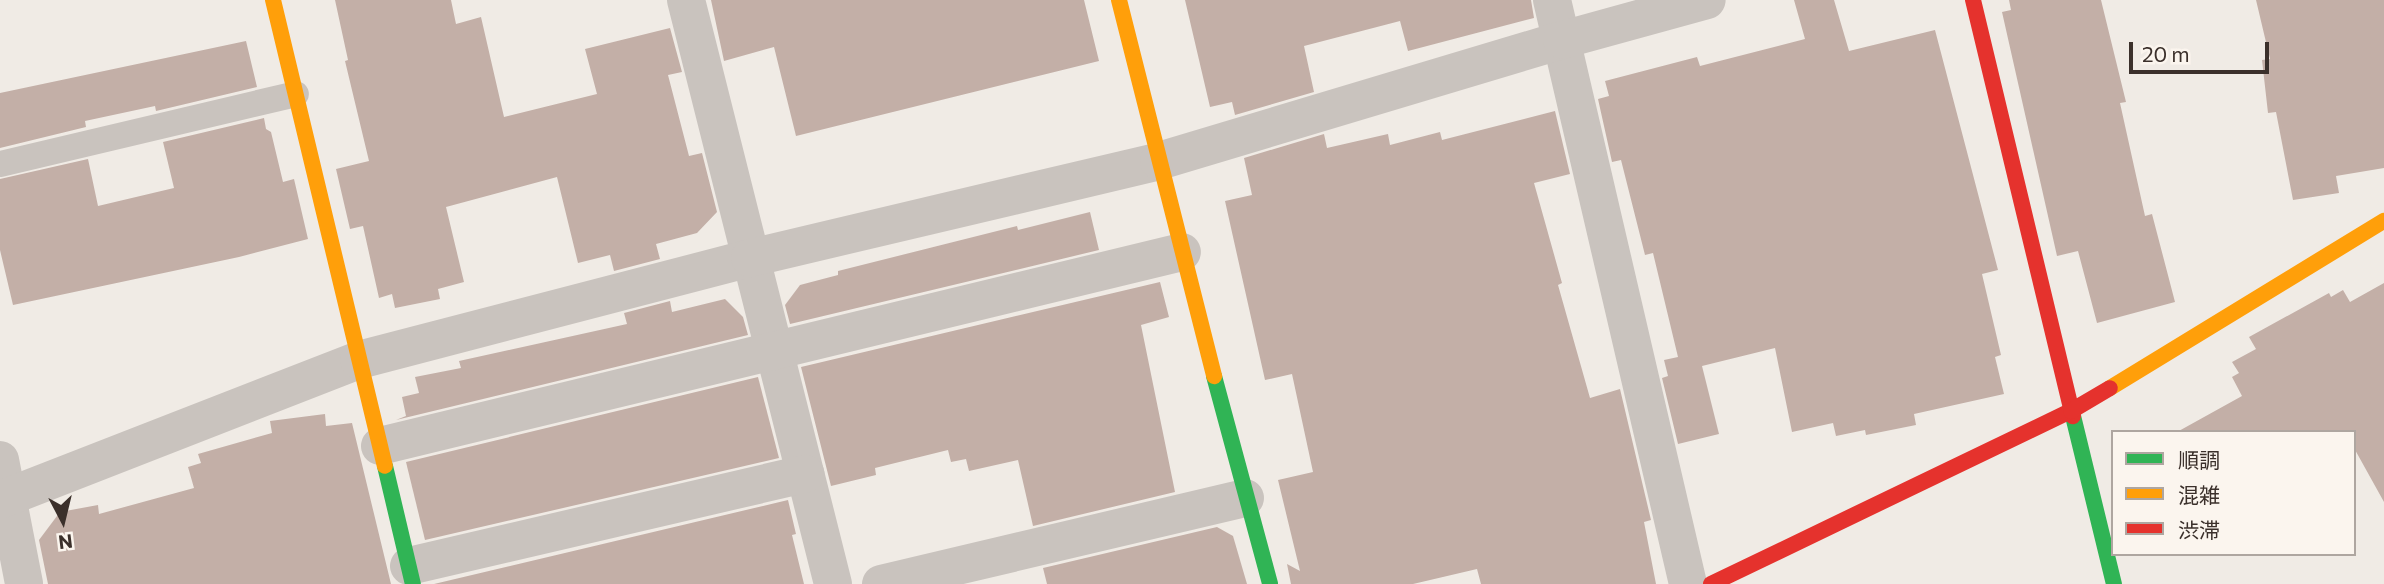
<!DOCTYPE html>
<meta charset="utf-8">
<style>
body{margin:0}
#map{position:relative;width:2384px;height:584px;overflow:hidden;background:#f0ebe5;font-family:Commissioner,"Noto Sans JP",sans-serif}
div>[style]{position:absolute}
[style*='--x']{left:calc(var(--x)*1px);top:calc(var(--y)*1px);width:calc(var(--w)*1px);rotate:calc(var(--a)*1deg)}
.building>*{inset:0;background:#c3afa7}
.lane>*{height:26px;margin:-13px;padding:0 13px;transform-origin:13px;border-radius:13px;background:#c9c3be}
.street>*{height:38px;margin:-19px;padding:0 19px;transform-origin:19px;border-radius:19px;background:#c9c3be}
.fast>*{height:16px;margin:-8px;padding:0 8px;transform-origin:8px;border-radius:8px;background:#30b455}
.slow>*{height:16px;margin:-8px;padding:0 8px;transform-origin:8px;border-radius:8px;background:#ff9f0a}
.jam>*{height:16px;margin:-8px;padding:0 8px;transform-origin:8px;border-radius:8px;background:#e5322d}
span{translate:-50% -50%;white-space:nowrap;text-align:center;line-height:1.15;-webkit-text-stroke:7px #fbf5ee;paint-order:stroke}
.legend{position:absolute;left:2111px;top:430px;width:245px;height:126px;box-sizing:border-box;background:#fbf5ee;border:2px solid #aea6a0;margin:0;padding:9px 12px;list-style:none;font-size:21px;color:#3b302b}
.legend li{display:flex;align-items:center;gap:14px;height:35px}
.legend b{width:35px;border:2px solid #aea6a0}
.north{position:absolute;left:28px;top:486px;width:70px;height:70px;-webkit-text-stroke:5px #fbf5ee;paint-order:stroke;rotate:173deg;font-size:19px;font-weight:700;line-height:28px;text-align:center;color:#3b302b}
.north::after{content:'';display:block;margin:auto;width:24px;height:32px;background:#3b302b;clip-path:polygon(50% 0,100% 100%,50% 72%,0 100%)}
.scale{position:absolute;left:2129px;top:42px;width:140px;height:32px;box-sizing:border-box;border:4px solid #3b302b;border-top:0;padding-left:9px;font-size:21px;line-height:24px;white-space:nowrap;color:#3b302b;-webkit-text-stroke:5px #fbf5ee;paint-order:stroke}
</style>
<div id="map">
<div class="building">
<i style="clip-path:polygon(335px 0,451px 0,456px 24px,481px 17px,504px 117px,597px 94px,585px 49px,670px 28px,682px 72px,668px 75px,689px 156px,702px 153px,717px 212px,697px 233px,656px 244px,660px 259px,614px 271px,610px 255px,578px 263px,557px 177px,446px 207px,464px 282px,438px 289px,440px 299px,395px 308px,392px 294px,379px 298px,363px 226px,350px 229px,336px 169px,369px 161px,345px 61px,348px 60px)"></i>
<i style="clip-path:polygon(711px 0,1084px 0,1099px 61px,796px 136px,774px 47px,724px 61px)"></i>
<i style="clip-path:polygon(1185px 0,1531px 0,1534px 18px,1408px 51px,1400px 21px,1304px 46px,1314px 92px,1235px 115px,1232px 102px,1210px 107px)"></i>
<i style="clip-path:polygon(1794px 0,1834px 0,1849px 51px,1935px 30px,1998px 270px,1982px 274px,2001px 355px,1995px 357px,2004px 394px,1914px 414px,1916px 425px,1866px 435px,1865px 430px,1836px 436px,1833px 423px,1792px 432px,1775px 348px,1702px 366px,1719px 434px,1678px 444px,1662px 378px,1668px 376px,1664px 360px,1678px 357px,1653px 253px,1645px 255px,1621px 160px,1612px 162px,1598px 99px,1609px 96px,1605px 81px,1697px 57px,1700px 66px,1805px 39px)"></i>
<i style="clip-path:polygon(2009px 0,2101px 0,2126px 102px,2120px 103px,2145px 216px,2152px 214px,2175px 302px,2097px 323px,2078px 251px,2057px 256px,2002px 12px,2011px 10px)"></i>
<i style="clip-path:polygon(2256px 0,2384px 0,2384px 168px,2336px 176px,2339px 193px,2293px 200px,2276px 112px,2268px 113px,2262px 60px,2270px 59px)"></i>
<i style="clip-path:polygon(246px 41px,257px 87px,156px 111px,155px 106px,85px 121px,86px 127px,0 148px,0 93px)"></i>
<i style="clip-path:polygon(1555px 111px,1570px 174px,1534px 183px,1562px 283px,1558px 285px,1590px 398px,1620px 389px,1651px 520px,1644px 522px,1656px 584px,1481px 584px,1477px 569px,1413px 584px,1291px 584px,1287px 564px,1300px 571px,1278px 480px,1313px 472px,1292px 374px,1265px 380px,1244px 286px,1225px 201px,1252px 195px,1244px 158px,1324px 134px,1327px 148px,1388px 134px,1390px 145px,1440px 132px,1442px 140px)"></i>
<i style="clip-path:polygon(264px 118px,266px 129px,271px 132px,283px 182px,294px 179px,308px 239px,239px 257px,13px 305px,0 250px,0 179px,88px 159px,98px 206px,174px 188px,163px 142px)"></i>
<i style="clip-path:polygon(1090px 212px,1099px 250px,790px 324px,785px 305px,800px 285px,838px 275px,838px 271px,1017px 226px,1018px 230px)"></i>
<i style="clip-path:polygon(1160px 282px,1169px 317px,1141px 325px,1175px 492px,1033px 526px,1018px 460px,969px 471px,966px 459px,951px 462px,948px 450px,875px 468px,876px 475px,831px 486px,801px 367px)"></i>
<i style="clip-path:polygon(2384px 283px,2384px 502px,2354px 448px,2354px 432px,2177px 432px,2242px 396px,2232px 377px,2239px 373px,2232px 362px,2256px 349px,2249px 337px,2329px 293px,2331px 297px,2343px 290px,2350px 302px)"></i>
<i style="clip-path:polygon(725px 299px,743px 317px,748px 335px,396px 420px,406px 416px,402px 397px,419px 393px,415px 377px,461px 368px,459px 361px,627px 324px,624px 313px,670px 301px,672px 312px)"></i>
<i style="clip-path:polygon(758px 377px,779px 458px,425px 540px,406px 462px)"></i>
<i style="clip-path:polygon(325px 414px,326px 426px,352px 423px,391px 584px,48px 584px,39px 540px,60px 512px,98px 505px,99px 514px,194px 488px,188px 467px,201px 463px,198px 454px,272px 433px,270px 421px)"></i>
<i style="clip-path:polygon(788px 500px,796px 534px,792px 535px,804px 584px,434px 584px)"></i>
<i style="clip-path:polygon(1217px 527px,1233px 536px,1247px 584px,1047px 584px,1043px 568px)"></i>
</div>
<div class="lane">
<i style="--x:0;--y:164;--w:304;--a:-13.3"></i>
</div>
<div class="street">
<i style="--x:686;--y:0;--w:602;--a:75.87"></i>
<i style="--x:1552;--y:0;--w:600;--a:76.89"></i>
<i style="--x:380;--y:446;--w:825;--a:-13.6"></i>
<i style="--x:0;--y:460;--w:126;--a:79"></i>
<i style="--x:0;--y:500;--w:385;--a:-21.3"></i>
<i style="--x:359;--y:360;--w:404;--a:-14.6"></i>
<i style="--x:750;--y:258;--w:420;--a:-13.3"></i>
<i style="--x:1159;--y:161;--w:421;--a:-16.7"></i>
<i style="--x:1562;--y:40;--w:150;--a:-15.4"></i>
<i style="--x:409;--y:566;--w:407;--a:-13.1"></i>
<i style="--x:881;--y:584;--w:374;--a:-13.3"></i>
</div>
<div class="fast">
<i style="--x:1214;--y:376;--w:215;--a:74.9"></i>
<i style="--x:2073;--y:416;--w:173;--a:76.3"></i>
<i style="--x:385;--y:466;--w:121;--a:76.7"></i>
</div>
<div class="slow">
<i style="--x:273;--y:0;--w:479;--a:76.5"></i>
<i style="--x:1119;--y:0;--w:388;--a:75.8"></i>
<i style="--x:2110;--y:388;--w:321;--a:-31.4"></i>
</div>
<div class="jam">
<i style="--x:1973;--y:0;--w:428;--a:76.5"></i>
<i style="--x:1711;--y:584;--w:399;--a:-25.7"></i>
<i style="--x:2071;--y:411;--w:45;--a:-30.5"></i>
</div>
<ul class="legend">
<li><b style="height:9px;background:#30b455"></b>順調</li>
<li><b style="height:9px;background:#ff9f0a"></b>混雑</li>
<li><b style="height:9px;background:#e5322d"></b>渋滞</li>
</ul>
<div class="north">N</div>
<div class="scale">20 m</div>
</div>
